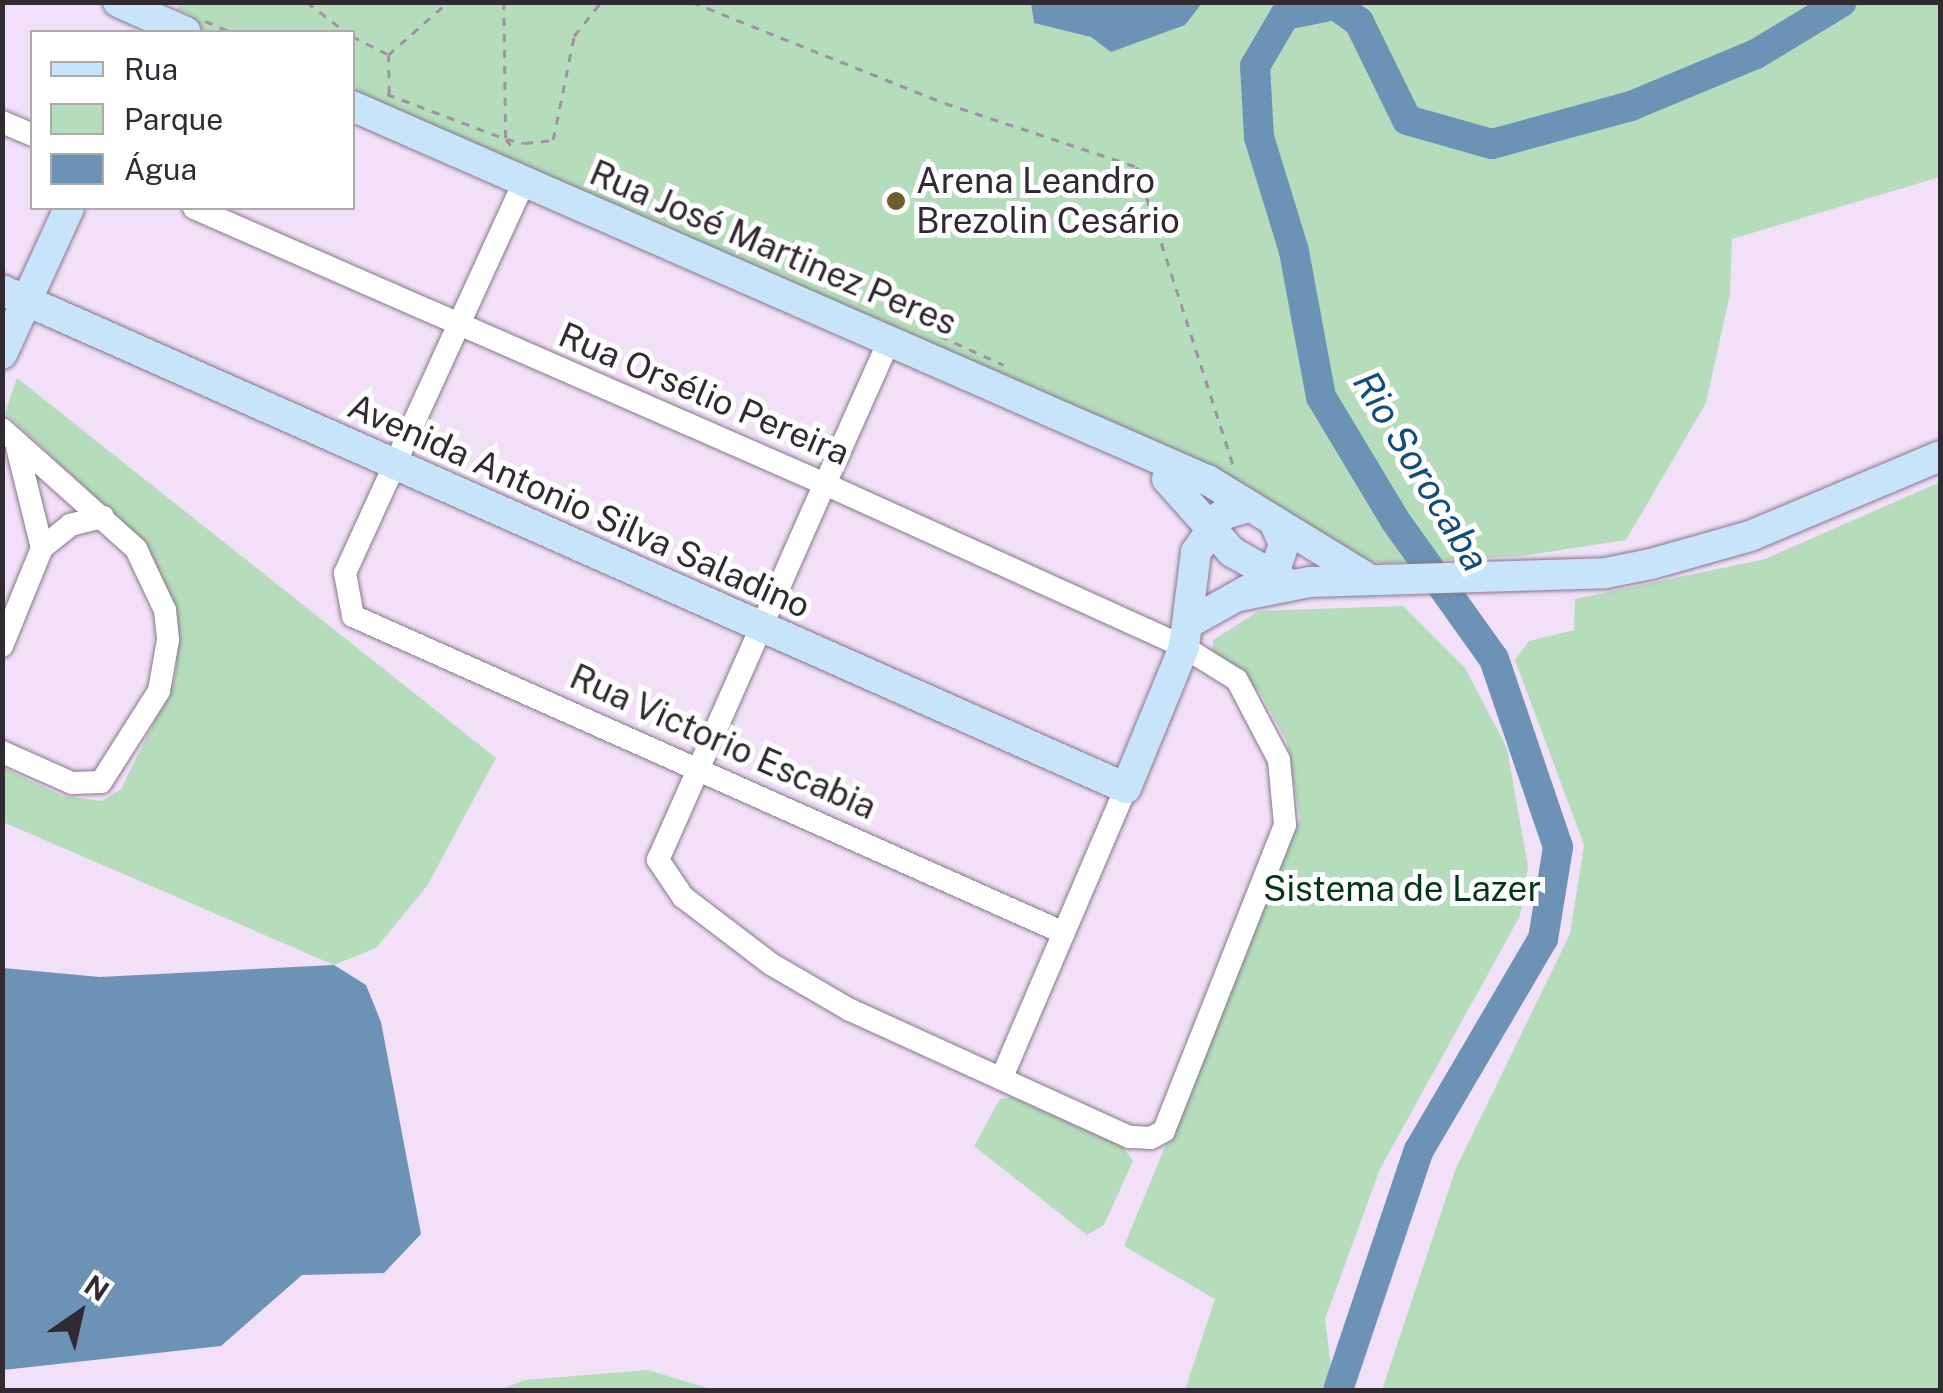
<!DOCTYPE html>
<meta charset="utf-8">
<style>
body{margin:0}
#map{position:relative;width:1943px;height:1393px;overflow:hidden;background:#f2e0f8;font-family:"Public Sans",sans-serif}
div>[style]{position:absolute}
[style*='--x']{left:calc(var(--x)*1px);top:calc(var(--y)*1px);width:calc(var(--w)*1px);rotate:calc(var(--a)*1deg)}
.green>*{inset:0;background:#b5ddbb}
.water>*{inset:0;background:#6c92b6}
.river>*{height:30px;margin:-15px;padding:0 15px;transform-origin:15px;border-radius:15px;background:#6c92b6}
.path>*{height:2.5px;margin-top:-1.25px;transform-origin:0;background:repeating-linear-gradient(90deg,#9f92a4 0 8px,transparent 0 16px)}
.roads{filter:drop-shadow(0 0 2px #87768c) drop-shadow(0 0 2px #87768c)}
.minor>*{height:22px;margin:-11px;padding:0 11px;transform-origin:11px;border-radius:11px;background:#fff}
.major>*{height:30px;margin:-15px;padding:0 15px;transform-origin:15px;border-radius:15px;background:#c7e4fb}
.dots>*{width:28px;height:28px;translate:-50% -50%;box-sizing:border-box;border:5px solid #fff;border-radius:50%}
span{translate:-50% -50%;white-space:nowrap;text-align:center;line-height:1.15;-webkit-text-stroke:10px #fff;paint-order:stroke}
.poi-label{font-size:35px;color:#312a33}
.left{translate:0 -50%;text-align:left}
.street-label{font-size:35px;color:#312a33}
.park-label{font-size:35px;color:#033716}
.water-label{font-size:38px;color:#0f4d7c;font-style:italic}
.frame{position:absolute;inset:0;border:5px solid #312a33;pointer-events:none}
.legend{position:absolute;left:30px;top:30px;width:325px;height:180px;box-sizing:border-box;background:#fff;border:2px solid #adaaad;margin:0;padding:12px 18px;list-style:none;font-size:30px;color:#312a33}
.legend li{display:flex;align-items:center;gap:20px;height:50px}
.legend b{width:50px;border:2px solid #adaaad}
.north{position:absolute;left:30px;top:1263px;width:100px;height:100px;-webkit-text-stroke:8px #fff;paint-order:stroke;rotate:34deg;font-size:28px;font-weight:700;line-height:40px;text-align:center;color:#312a33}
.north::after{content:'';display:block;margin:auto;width:35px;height:45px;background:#312a33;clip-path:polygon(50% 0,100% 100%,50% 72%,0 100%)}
</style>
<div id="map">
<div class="green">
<i style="clip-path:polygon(179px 2px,1940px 3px,1940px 177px,1732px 239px,1730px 294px,1706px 403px,1626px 540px,1522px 556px,1383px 563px,1356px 559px,353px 97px,352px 32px,207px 32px,189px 25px,193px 16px,177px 9px)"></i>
<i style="clip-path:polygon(17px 378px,496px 758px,427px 886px,376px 948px,334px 965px,3px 822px,3px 768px,63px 796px,102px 801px,121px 789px,175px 680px,178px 632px,148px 546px,5px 413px)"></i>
<i style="clip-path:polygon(1940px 482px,1940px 1390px,1382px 1390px,1456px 1168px,1570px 934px,1584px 845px,1515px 660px,1529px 641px,1574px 630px,1575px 599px,1765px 559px)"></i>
<i style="clip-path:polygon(1403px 606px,1465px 668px,1507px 748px,1528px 867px,1520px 916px,1380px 1169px,1325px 1319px,1331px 1366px,1321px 1390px,1185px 1390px,1215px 1299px,1124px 1246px,1300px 819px,1287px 742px,1260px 692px,1212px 656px,1213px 640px,1259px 611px)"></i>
<i style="clip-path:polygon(1012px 1097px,1122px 1146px,1133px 1161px,1104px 1225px,1087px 1235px,974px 1146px,1000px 1099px)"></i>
<i style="clip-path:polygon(648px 1370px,714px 1390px,499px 1390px,525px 1380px)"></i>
</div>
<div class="water">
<i style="clip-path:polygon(1031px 3px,1031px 2px,1202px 3px,1185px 25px,1111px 52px,1091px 37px,1034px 23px)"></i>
<i style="clip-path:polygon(334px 965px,366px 985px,381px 1022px,421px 1234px,384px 1273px,302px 1275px,221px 1346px,3px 1370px,3px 968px,100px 977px)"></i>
</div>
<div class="river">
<i style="--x:1338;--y:1390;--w:253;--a:-71.4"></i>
<i style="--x:1419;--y:1150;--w:245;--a:-59.6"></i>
<i style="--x:1543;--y:939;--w:93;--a:-80.7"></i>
<i style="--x:1558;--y:847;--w:199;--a:-108.8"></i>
<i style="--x:1494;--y:659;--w:171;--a:-125.5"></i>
<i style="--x:1395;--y:520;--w:144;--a:-121"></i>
<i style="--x:1321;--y:397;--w:148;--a:-100.5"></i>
<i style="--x:1294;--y:251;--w:119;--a:-107.1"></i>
<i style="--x:1259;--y:137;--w:71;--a:-93.2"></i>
<i style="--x:1255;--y:66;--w:59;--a:-59.5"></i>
<i style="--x:1285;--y:15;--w:51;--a:-11.3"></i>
<i style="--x:1335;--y:5;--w:29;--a:35"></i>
<i style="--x:1359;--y:22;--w:109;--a:63.9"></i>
<i style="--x:1407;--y:120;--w:88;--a:15.8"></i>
<i style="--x:1492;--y:144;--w:144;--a:-15.3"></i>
<i style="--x:1631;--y:106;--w:135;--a:-22.6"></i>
<i style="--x:1756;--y:54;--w:100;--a:-31.2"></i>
</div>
<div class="path">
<i style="--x:307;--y:2;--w:49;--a:37.6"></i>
<i style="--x:504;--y:2;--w:137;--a:89.2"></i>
<i style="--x:506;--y:139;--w:19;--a:12"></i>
<i style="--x:525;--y:143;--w:28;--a:-6"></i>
<i style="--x:553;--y:140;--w:106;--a:-78.6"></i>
<i style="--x:574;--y:36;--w:43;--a:-51.5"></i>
<i style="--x:692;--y:2;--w:272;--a:21.8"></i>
<i style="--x:945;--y:103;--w:202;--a:18.4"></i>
<i style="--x:1137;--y:167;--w:318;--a:72.1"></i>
<i style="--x:205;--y:21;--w:28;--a:23"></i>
<i style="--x:352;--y:36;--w:39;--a:27"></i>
<i style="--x:387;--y:94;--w:127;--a:20.7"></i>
<i style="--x:506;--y:139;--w:15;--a:53"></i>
<i style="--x:389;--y:94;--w:39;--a:-91"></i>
<i style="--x:388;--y:55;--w:80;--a:-41.5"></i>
<i style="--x:940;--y:336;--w:70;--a:24.4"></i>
</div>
<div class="roads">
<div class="minor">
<i style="--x:2;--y:122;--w:33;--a:23"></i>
<i style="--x:524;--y:182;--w:430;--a:114.6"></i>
<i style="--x:345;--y:573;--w:44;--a:79.5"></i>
<i style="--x:353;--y:616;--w:778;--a:24.03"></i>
<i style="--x:194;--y:208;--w:689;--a:23.62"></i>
<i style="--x:825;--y:484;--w:394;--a:24.4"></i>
<i style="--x:1184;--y:647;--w:62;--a:31.9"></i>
<i style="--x:1237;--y:680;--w:90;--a:62.3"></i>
<i style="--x:1279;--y:760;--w:65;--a:84.7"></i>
<i style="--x:1285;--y:825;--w:329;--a:111.6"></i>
<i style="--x:1164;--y:1131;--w:15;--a:152"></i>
<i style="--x:1151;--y:1138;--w:22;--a:-177"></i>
<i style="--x:1129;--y:1137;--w:307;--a:-155.5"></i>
<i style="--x:850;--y:1010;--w:91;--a:-149.8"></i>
<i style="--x:771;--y:964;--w:111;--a:-142.7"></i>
<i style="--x:683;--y:897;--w:45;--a:-124"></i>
<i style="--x:658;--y:860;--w:411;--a:-66.1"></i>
<i style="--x:825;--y:484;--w:159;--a:-65.9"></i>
<i style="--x:2;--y:429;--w:180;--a:41.8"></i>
<i style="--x:136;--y:549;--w:68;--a:64.6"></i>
<i style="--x:165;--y:610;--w:30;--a:84"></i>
<i style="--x:168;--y:640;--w:52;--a:100"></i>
<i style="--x:159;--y:691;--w:108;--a:122.5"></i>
<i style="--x:101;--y:782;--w:29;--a:178"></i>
<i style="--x:72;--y:783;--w:77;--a:-156.1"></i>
<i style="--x:42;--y:548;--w:36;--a:-39"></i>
<i style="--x:70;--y:525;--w:34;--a:-14"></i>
<i style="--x:2;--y:646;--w:106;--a:-67.8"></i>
<i style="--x:42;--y:548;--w:104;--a:-103.9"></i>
<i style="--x:1002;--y:1077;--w:314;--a:-66.8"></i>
</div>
<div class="major">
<i style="--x:118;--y:2;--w:74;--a:23.8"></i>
<i style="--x:352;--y:106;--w:935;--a:23.63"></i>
<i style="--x:1209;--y:481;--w:188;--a:31.5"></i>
<i style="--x:2;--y:290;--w:1229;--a:23.9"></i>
<i style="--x:1126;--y:788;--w:152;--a:-67.6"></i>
<i style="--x:1184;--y:647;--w:96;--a:-82.8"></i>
<i style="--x:1196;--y:552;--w:45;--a:-54.9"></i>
<i style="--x:1222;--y:515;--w:30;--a:-17"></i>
<i style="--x:2;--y:354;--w:161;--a:-65.3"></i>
<i style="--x:1167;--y:479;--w:98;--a:48.3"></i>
<i style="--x:1232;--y:552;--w:65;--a:29.3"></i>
<i style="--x:1239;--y:596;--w:72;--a:-11.2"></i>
<i style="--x:1310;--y:582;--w:296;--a:-1.7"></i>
<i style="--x:1606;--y:573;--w:46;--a:-11.3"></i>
<i style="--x:1651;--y:564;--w:103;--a:-15.8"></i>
<i style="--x:1750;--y:536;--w:206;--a:-22.8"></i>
<i style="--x:1189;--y:623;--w:96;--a:-29.2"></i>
<i style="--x:1273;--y:576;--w:34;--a:-71"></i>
<i style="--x:1284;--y:544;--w:22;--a:-114"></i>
</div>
</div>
<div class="dots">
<i style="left:896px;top:201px;background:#6c5d2b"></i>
</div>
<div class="poi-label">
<span class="left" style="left:916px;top:201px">Arena Leandro<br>Brezolin Cesário</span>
</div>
<div class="street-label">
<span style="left:773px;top:248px;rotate:23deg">Rua José Martinez Peres</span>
<span style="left:704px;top:394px;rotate:23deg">Rua Orsélio Pereira</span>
<span style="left:579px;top:506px;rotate:24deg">Avenida Antonio Silva Saladino</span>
<span style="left:723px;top:742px;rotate:24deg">Rua Victorio Escabia</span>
</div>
<div class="park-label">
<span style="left:1402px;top:889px">Sistema de Lazer</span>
</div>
<div class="water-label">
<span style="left:1421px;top:471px;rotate:59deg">Rio Sorocaba</span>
</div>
<div class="frame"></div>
<ul class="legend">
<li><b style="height:12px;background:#c7e4fb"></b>Rua</li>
<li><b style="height:28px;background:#b5ddbb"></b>Parque</li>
<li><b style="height:28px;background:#6c92b6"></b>Água</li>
</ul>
<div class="north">N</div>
</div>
